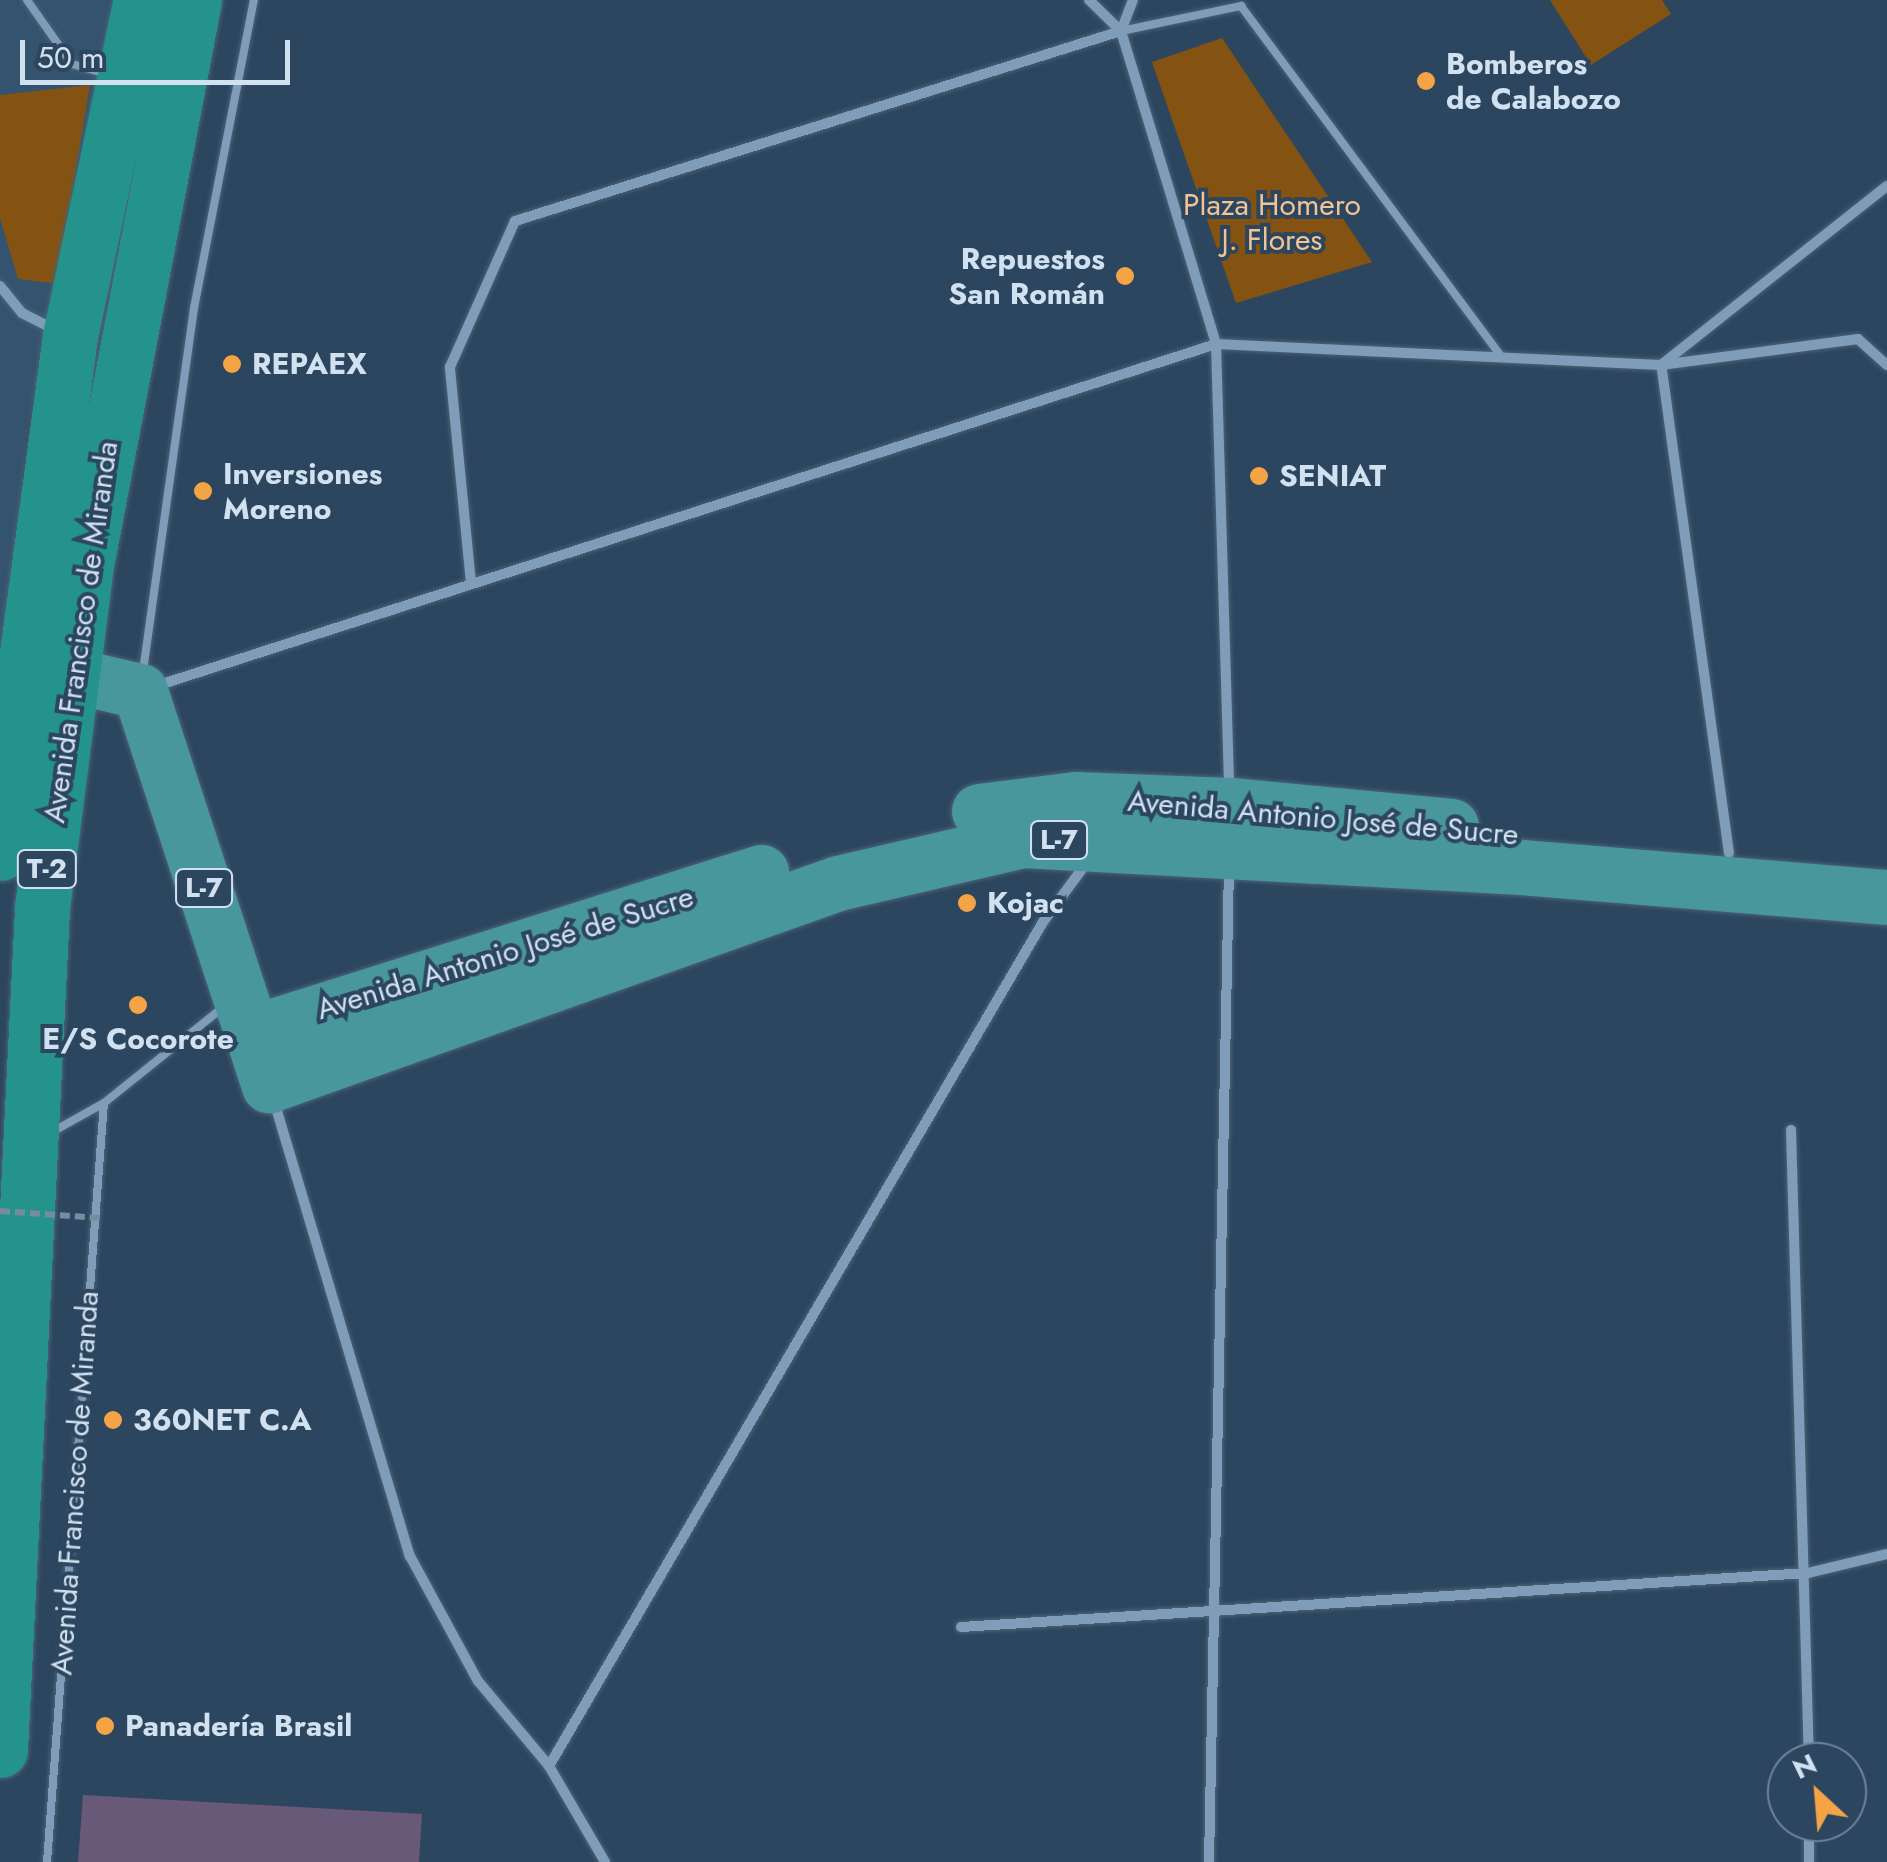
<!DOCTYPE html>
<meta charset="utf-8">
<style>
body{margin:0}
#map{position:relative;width:1887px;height:1862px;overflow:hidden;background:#2c465f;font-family:Jost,sans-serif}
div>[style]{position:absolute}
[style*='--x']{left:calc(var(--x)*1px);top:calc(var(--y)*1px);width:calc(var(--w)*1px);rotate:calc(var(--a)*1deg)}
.built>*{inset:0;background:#33536f}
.green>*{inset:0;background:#845312}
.building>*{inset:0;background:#695978}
.roads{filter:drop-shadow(0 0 2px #4b6277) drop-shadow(0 0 2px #4b6277)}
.lane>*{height:8px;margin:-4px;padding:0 4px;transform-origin:4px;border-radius:4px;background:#7f9cb8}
.street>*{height:10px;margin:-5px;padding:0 5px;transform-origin:5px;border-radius:5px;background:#7f9cb8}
.primary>*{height:55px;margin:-27.5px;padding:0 27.5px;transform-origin:27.5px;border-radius:27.5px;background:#48979d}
.highway>*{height:55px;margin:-27.5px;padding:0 27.5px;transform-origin:27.5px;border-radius:27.5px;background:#23938b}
.path-bridge>*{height:6px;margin-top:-3px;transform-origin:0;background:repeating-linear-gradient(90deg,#768ca0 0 10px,transparent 0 15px)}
.dots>*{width:28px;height:28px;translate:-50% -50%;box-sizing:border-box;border:5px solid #2c465f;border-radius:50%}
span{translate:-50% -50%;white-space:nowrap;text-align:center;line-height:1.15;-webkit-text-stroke:8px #2c465f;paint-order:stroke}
.shield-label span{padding:2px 8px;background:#2c465f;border:2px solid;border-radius:8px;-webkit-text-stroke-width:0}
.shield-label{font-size:28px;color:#d1e1f0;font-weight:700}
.poi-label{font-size:30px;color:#d1e1f0;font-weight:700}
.left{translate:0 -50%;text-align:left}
.right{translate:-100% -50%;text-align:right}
.park-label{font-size:30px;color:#f1c496}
.street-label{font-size:30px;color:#d1e1f0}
.north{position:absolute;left:1767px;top:1742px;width:100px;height:100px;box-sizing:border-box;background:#2c465f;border:2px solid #6e8499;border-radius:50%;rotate:334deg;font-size:28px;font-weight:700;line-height:40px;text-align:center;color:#d1e1f0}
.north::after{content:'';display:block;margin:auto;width:35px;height:45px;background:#f4a444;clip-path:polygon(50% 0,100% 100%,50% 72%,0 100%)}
.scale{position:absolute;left:20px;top:40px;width:270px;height:45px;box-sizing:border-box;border:5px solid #d1e1f0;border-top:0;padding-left:12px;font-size:30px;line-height:35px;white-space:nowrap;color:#d1e1f0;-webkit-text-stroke:8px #2c465f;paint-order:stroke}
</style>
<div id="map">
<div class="built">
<i style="clip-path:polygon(0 0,120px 0,28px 423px,0 675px)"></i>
</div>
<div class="green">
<i style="clip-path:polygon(1550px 0,1662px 0,1671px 14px,1591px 65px)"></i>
<i style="clip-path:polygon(1222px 38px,1372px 262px,1236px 303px,1152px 62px)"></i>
<i style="clip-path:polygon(90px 85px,57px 284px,18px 279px,0 218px,0 95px)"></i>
</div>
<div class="building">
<i style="clip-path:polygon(83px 1795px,422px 1814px,419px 1862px,78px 1862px)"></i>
</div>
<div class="roads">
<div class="lane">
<i style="--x:27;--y:0;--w:78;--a:54.9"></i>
<i style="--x:72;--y:64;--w:36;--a:16"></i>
<i style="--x:1121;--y:31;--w:123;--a:-11.8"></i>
<i style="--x:1241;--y:6;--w:438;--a:53.4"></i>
<i style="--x:143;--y:671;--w:367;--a:-82"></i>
<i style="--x:194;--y:308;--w:314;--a:-79"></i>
<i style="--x:52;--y:1132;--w:60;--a:-29.1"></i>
<i style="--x:104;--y:1103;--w:151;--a:-38.8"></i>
<i style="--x:47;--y:1862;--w:761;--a:-85.71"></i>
</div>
<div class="street">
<i style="--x:1089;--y:0;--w:45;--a:44.1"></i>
<i style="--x:1121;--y:31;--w:33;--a:-69"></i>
<i style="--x:0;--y:286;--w:35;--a:51"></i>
<i style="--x:22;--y:313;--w:39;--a:27"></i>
<i style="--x:471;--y:583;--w:217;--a:-95.6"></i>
<i style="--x:450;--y:367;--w:160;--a:-66"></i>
<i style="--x:515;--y:221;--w:635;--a:-17.41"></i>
<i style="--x:1121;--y:31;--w:327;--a:73.1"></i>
<i style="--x:1216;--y:344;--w:447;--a:88.3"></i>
<i style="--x:156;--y:686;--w:1114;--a:-17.88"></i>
<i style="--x:1216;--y:344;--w:445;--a:2.7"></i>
<i style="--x:1661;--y:365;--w:199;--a:-7.5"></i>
<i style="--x:1858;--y:339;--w:39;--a:42"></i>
<i style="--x:1729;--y:853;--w:493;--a:-97.9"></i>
<i style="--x:1661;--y:365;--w:288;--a:-38.4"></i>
<i style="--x:274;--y:1101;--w:475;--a:73.4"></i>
<i style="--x:410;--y:1556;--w:142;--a:61.5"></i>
<i style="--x:478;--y:1681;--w:111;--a:50.1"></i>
<i style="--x:549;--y:1766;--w:111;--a:59.7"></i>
<i style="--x:1791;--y:1130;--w:632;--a:88.37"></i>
<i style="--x:961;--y:1627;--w:849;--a:-3.65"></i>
<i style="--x:1808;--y:1573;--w:81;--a:-13.5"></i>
<i style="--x:549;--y:1766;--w:978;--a:-59.66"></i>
<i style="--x:1043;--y:922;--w:76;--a:-53.6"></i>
<i style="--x:1809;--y:1822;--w:40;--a:90"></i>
<i style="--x:1209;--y:1862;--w:994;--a:-88.85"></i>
</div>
<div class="primary">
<i style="--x:71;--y:675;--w:71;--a:13.1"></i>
<i style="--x:140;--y:691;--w:415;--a:71.9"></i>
<i style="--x:269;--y:1085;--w:604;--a:-19.55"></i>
<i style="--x:838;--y:883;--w:190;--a:-13.1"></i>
<i style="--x:1023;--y:840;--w:499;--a:3.1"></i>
<i style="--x:1521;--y:867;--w:367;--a:4.7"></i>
<i style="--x:979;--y:811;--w:97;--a:-7.1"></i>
<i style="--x:1075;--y:799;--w:155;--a:2.2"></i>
<i style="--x:1230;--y:805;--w:222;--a:5.4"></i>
<i style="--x:251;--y:1033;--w:535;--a:-17.52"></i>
</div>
<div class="highway">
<i style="--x:0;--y:853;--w:522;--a:-82.29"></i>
<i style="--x:70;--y:336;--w:343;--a:-78.1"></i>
<i style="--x:0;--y:1750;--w:843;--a:-87.14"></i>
<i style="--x:42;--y:908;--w:341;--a:-82.7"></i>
<i style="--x:85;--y:570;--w:580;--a:-79.17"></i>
</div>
</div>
<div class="path-bridge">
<i style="--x:0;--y:1211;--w:100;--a:4"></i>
</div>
<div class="dots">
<i style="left:1426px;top:81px;background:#f4a444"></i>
<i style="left:1125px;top:276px;background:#f4a444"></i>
<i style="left:232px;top:364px;background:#f4a444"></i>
<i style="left:1259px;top:476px;background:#f4a444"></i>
<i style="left:203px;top:491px;background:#f4a444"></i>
<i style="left:967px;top:903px;background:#f4a444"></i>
<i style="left:138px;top:1005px;background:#f4a444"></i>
<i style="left:113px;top:1420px;background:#f4a444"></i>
<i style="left:105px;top:1726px;background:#f4a444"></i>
</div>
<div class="shield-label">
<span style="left:1059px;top:840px">L-7</span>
<span style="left:47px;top:869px">T-2</span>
<span style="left:204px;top:888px">L-7</span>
</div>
<div class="poi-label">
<span class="left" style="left:1446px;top:81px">Bomberos<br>de Calabozo</span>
<span class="right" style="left:1105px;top:276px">Repuestos<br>San Román</span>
<span class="left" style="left:252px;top:364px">REPAEX</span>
<span class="left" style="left:223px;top:491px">Inversiones<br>Moreno</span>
<span class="left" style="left:1279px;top:476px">SENIAT</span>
<span class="left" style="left:987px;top:903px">Kojac</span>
<span style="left:138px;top:1039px">E/S Cocorote</span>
<span class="left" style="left:133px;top:1420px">360NET C.A</span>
<span class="left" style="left:125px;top:1726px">Panadería Brasil</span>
</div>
<div class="park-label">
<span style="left:1272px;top:222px">Plaza Homero<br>J. Flores</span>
</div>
<div class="street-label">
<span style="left:81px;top:632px;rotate:-82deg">Avenida Francisco de Miranda</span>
<span style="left:1323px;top:818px;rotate:5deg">Avenida Antonio José de Sucre</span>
<span style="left:505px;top:953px;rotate:-17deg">Avenida Antonio José de Sucre</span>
<span style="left:75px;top:1483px;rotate:-86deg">Avenida Francisco de Miranda</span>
</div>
<div class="north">N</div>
<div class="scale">50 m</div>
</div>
